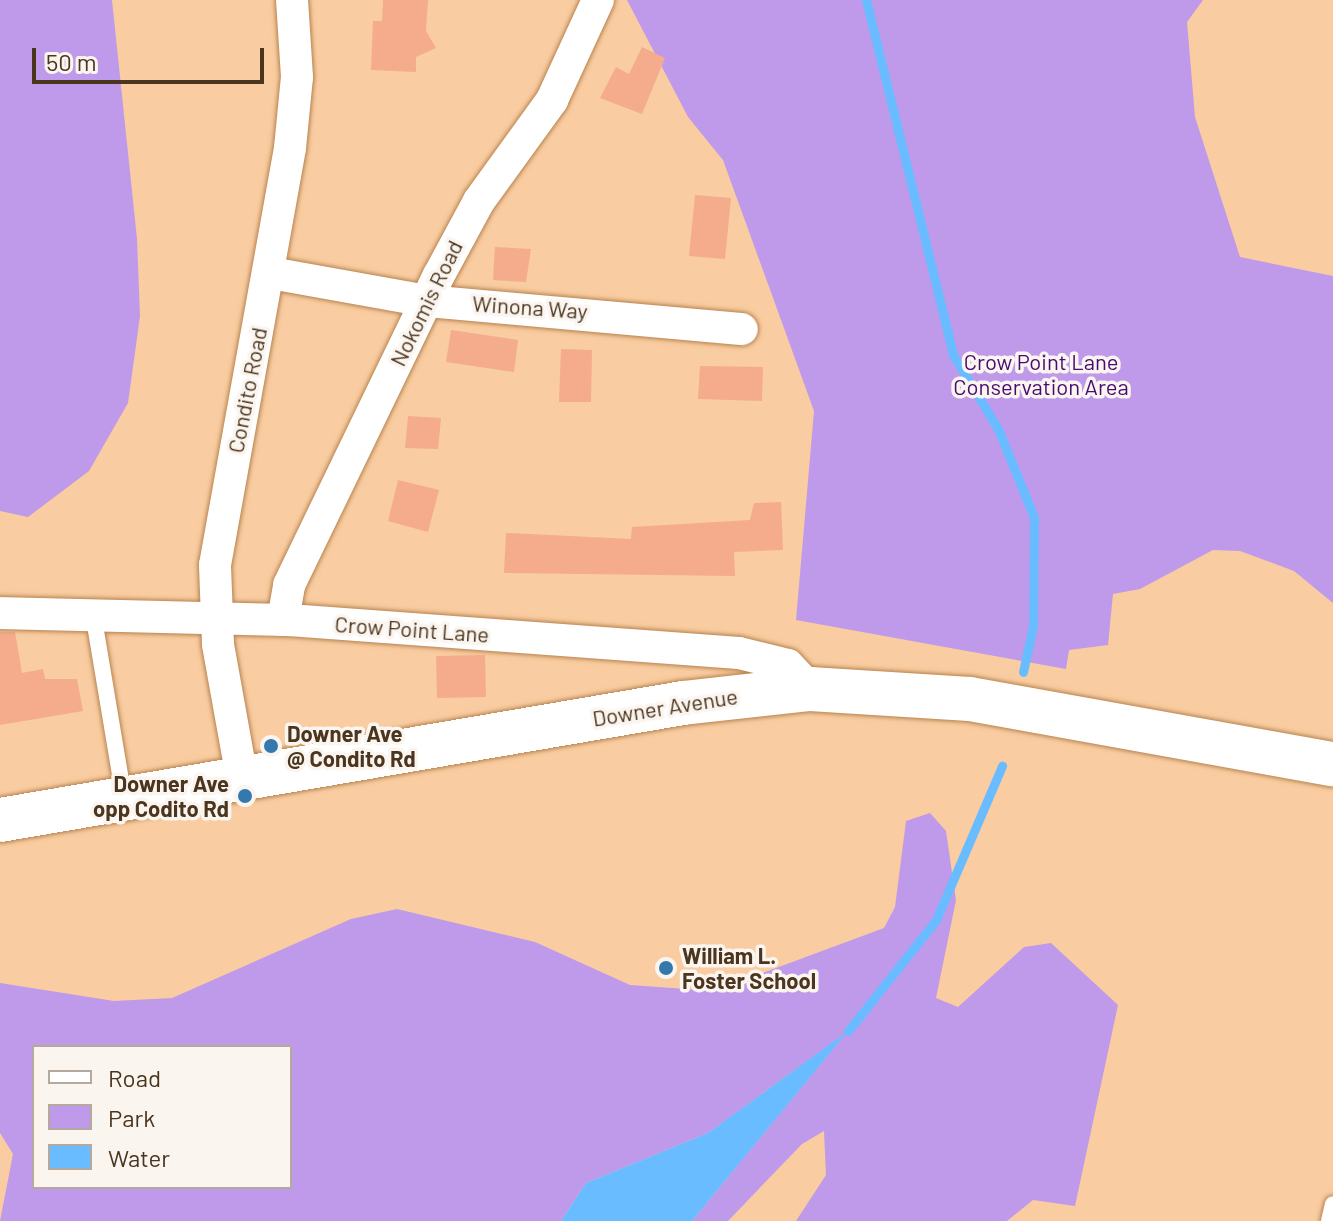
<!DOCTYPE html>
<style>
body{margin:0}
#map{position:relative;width:1333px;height:1221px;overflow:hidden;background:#f9cca1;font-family:Barlow,sans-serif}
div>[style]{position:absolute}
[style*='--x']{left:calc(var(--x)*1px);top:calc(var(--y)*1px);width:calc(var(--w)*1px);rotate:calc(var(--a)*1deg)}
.green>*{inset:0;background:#bf9aea}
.water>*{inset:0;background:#69bcff}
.stream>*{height:9px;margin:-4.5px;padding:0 4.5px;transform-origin:4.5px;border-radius:4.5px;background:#69bcff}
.building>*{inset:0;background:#f4ac8c}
.roads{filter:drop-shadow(0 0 2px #b8834e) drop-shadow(0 0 2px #b8834e)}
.lane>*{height:16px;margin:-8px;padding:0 8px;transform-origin:8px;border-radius:8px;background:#fff}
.street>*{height:32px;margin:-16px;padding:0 16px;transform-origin:16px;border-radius:16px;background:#fff}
.secondary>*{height:44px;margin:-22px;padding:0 22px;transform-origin:22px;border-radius:22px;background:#fff}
.dots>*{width:22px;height:22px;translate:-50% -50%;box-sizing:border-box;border:4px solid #fbf5f0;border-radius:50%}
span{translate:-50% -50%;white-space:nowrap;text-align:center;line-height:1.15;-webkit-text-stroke:7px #fbf5f0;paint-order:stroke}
.street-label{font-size:22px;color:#4b351e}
.park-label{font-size:22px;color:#470b71}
.poi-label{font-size:22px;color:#4b351e;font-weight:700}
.left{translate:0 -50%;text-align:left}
.right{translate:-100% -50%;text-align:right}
.legend{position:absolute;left:32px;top:1045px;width:260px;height:144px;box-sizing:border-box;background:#fbf5f0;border:2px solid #b5a89c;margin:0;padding:10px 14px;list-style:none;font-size:24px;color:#4b351e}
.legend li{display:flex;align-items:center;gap:16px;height:40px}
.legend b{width:40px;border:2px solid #b5a89c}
.scale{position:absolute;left:32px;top:48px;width:232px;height:36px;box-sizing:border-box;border:4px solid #4b351e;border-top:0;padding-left:10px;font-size:24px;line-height:28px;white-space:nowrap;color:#4b351e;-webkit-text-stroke:6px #fbf5f0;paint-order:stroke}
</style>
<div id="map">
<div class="green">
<i style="clip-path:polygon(0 0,112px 0,137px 239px,140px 316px,128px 403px,89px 471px,28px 517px,0 511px)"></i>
<i style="clip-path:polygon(627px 0,1203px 0,1187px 22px,1195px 117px,1240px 257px,1333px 276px,1333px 603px,1294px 571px,1240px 551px,1213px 550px,1140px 589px,1113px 594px,1108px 645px,1069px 650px,1066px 669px,796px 620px,814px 411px,723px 160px,688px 117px)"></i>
<i style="clip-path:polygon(evenodd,930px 813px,946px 831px,956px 900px,936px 998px,958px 1007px,1024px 947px,1051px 943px,1118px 1005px,1075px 1206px,1033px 1200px,1007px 1221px,796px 1221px,826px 1175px,824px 1131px,802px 1144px,728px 1221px,692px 1221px,846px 1033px,708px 1133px,586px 1183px,561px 1221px,0 1221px,13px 1154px,0 1133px,0 983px,114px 1001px,172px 998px,351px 919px,397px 909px,535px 942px,630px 985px,714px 991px,884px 928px,895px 907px,906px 821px,930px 813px,34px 1047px,290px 1047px,290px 1187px,34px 1187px,34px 1047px)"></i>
</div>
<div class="water">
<i style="clip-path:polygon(848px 1031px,692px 1221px,561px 1221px,586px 1183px,708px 1133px)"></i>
</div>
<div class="stream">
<i style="--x:866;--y:0;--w:366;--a:76.2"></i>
<i style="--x:953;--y:355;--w:87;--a:58.7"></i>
<i style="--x:998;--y:429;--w:95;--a:67.8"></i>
<i style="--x:1034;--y:517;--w:109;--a:90.5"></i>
<i style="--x:1033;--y:626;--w:47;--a:102.3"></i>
<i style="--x:848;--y:1031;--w:142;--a:-51.6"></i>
<i style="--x:936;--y:920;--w:168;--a:-66.8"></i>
</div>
<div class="building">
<i style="clip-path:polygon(383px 0,428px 0,426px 31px,436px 48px,416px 57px,416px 72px,371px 70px,373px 21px,382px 21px)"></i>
<i style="clip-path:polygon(642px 47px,665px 58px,642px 114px,600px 98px,616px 67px,629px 74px)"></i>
<i style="clip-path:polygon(695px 195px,731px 198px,725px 259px,689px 256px)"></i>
<i style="clip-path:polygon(495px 247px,531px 249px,526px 282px,493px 280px)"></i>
<i style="clip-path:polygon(451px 330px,518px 340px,514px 372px,446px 362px)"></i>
<i style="clip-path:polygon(561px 349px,592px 350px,591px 402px,559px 402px)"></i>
<i style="clip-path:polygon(700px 366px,763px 367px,762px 401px,698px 399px)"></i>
<i style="clip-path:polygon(408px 416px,441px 418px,438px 449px,405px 448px)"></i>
<i style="clip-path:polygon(398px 480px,439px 490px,428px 532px,388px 521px)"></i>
<i style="clip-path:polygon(781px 502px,783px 550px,734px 552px,735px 576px,504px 573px,506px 533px,631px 539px,632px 527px,750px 520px,754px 503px)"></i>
<i style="clip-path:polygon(0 632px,15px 632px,22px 673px,43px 669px,45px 679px,77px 679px,83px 711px,0 725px)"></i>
<i style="clip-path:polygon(485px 655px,486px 697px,437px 698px,436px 656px)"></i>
</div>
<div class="roads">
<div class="lane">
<i style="--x:94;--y:619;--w:181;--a:80.5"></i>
<i style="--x:1329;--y:1221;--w:17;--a:-77"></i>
</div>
<div class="street">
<i style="--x:271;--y:273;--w:158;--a:10.2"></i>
<i style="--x:427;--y:301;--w:316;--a:5.1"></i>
<i style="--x:0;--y:613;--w:289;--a:1.4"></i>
<i style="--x:289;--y:620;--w:451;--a:4.2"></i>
<i style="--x:739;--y:653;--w:50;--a:13.8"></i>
<i style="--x:788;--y:665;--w:33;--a:47"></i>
<i style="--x:283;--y:620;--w:36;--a:-80"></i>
<i style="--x:289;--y:585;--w:344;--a:-64.2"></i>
<i style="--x:439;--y:275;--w:84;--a:-61.6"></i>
<i style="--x:479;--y:201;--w:125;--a:-54.1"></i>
<i style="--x:552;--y:100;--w:110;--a:-65.3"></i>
<i style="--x:242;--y:778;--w:136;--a:-100.2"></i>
<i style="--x:218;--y:644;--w:79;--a:-92.2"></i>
<i style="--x:215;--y:565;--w:424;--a:-79.8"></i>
<i style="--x:290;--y:148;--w:71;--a:-84.4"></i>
<i style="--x:297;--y:77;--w:77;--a:-93.7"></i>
</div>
<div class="secondary">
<i style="--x:0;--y:820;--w:693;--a:-9.72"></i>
<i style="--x:683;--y:703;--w:128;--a:-6.3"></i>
<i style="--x:810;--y:689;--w:160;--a:3.6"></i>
<i style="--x:970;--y:699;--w:369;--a:10.2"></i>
</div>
</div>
<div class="dots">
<i style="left:271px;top:746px;background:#3479ae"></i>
<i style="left:245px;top:796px;background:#3479ae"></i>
<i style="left:666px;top:968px;background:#3479ae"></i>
</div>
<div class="street-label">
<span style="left:426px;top:303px;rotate:-64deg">Nokomis Road</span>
<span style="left:530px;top:307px;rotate:4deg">Winona Way</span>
<span style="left:247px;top:390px;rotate:-79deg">Condito Road</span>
<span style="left:412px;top:629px;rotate:4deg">Crow Point Lane</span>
<span style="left:665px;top:707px;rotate:-9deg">Downer Avenue</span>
</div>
<div class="park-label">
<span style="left:1041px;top:374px">Crow Point Lane<br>Conservation Area</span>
</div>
<div class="poi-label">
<span class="left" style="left:287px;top:746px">Downer Ave<br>@ Condito Rd</span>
<span class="right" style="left:229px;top:796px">Downer Ave<br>opp Codito Rd</span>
<span class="left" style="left:682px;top:968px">William L.<br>Foster School</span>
</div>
<ul class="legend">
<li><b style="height:10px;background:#fff"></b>Road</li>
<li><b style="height:22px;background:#bf9aea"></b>Park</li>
<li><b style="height:22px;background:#69bcff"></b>Water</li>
</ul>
<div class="scale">50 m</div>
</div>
